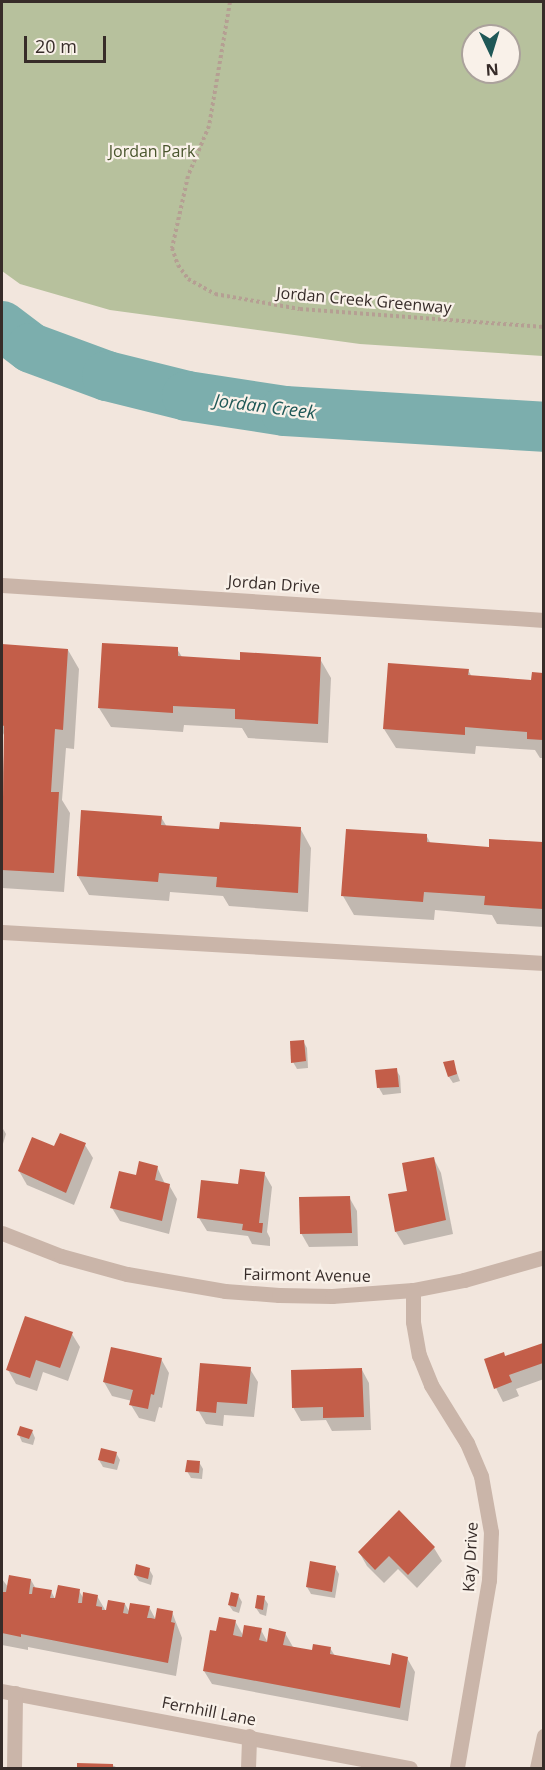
<!DOCTYPE html>
<style>
body{margin:0}
#map{position:relative;width:545px;height:1770px;overflow:hidden;background:#f2e6dd;font-family:"Open Sans",sans-serif}
div>[style]{position:absolute}
[style*='--x']{left:calc(var(--x)*1px);top:calc(var(--y)*1px);width:calc(var(--w)*1px);rotate:calc(var(--a)*1deg)}
.green>*{inset:0;background:#b7c19d}
.shadow>*{inset:0;background:#0003}
.river>*{height:50px;margin:-25px;padding:0 25px;transform-origin:25px;border-radius:25px;background:#7caead}
.building>*{inset:0;background:#c35e49}
.path>*{height:4px;margin-top:-2px;transform-origin:0;background:repeating-linear-gradient(90deg,#b59f93 0 3px,transparent 0 6px)}
.minor>*{height:15px;margin:-7.5px;padding:0 7.5px;transform-origin:7.5px;border-radius:7.5px;background:#cab5a9}
span{translate:-50% -50%;white-space:nowrap;text-align:center;line-height:1.15;-webkit-text-stroke:4.5px #f9f1e9;paint-order:stroke}
.park-label{font-size:16px;color:#49552d}
.street-label{font-size:16px;color:#372c29}
.water-label{font-size:18px;color:#1f5857;font-style:italic}
.frame{position:absolute;inset:0;border:3px solid #372c29;pointer-events:none}
.north{position:absolute;left:461px;top:24px;width:60px;height:60px;box-sizing:border-box;background:#f9f1e9;border:2px solid #aba29c;border-radius:50%;rotate:176deg;font-size:16px;font-weight:700;line-height:24px;text-align:center;color:#372c29}
.north::after{content:'';display:block;margin:auto;width:21px;height:27px;background:#1f5857;clip-path:polygon(50% 0,100% 100%,50% 72%,0 100%)}
.scale{position:absolute;left:24px;top:36px;width:82px;height:27px;box-sizing:border-box;border:3px solid #372c29;border-top:0;padding-left:8px;font-size:18px;line-height:21px;white-space:nowrap;color:#372c29;-webkit-text-stroke:4px #f9f1e9;paint-order:stroke}
</style>
<div id="map">
<div class="green">
<i style="clip-path:polygon(evenodd,2px 2px,543px 2px,543px 356px,360px 344px,110px 310px,20px 284px,2px 271px,2px 2px,473px 36px,509px 36px,509px 72px,473px 72px,473px 36px)"></i>
</div>
<div class="shadow">
<i style="clip-path:polygon(4px 646px,68px 650px,79px 669px,74px 749px,66px 748px,62px 800px,70px 813px,64px 892px,2px 888px,2px 790px,5px 737px,2px 731px)"></i>
<i style="clip-path:polygon(177px 649px,182px 657px,241px 661px,320px 659px,331px 678px,328px 743px,248px 738px,242px 728px,184px 725px,183px 732px,111px 727px,99px 708px)"></i>
<i style="clip-path:polygon(468px 670px,472px 677px,532px 682px,533px 674px,544px 675px,544px 758px,540px 758px,535px 750px,476px 746px,475px 754px,396px 748px,384px 729px)"></i>
<i style="clip-path:polygon(161px 817px,167px 827px,221px 831px,300px 828px,311px 848px,308px 912px,229px 906px,223px 896px,170px 892px,169px 901px,89px 895px,78px 876px)"></i>
<i style="clip-path:polygon(426px 835px,431px 844px,490px 848px,491px 840px,544px 844px,544px 927px,497px 924px,492px 915px,435px 910px,434px 920px,354px 915px,343px 896px)"></i>
<i style="clip-path:polygon(303px 1041px,307px 1048px,308px 1068px,297px 1069px,293px 1062px)"></i>
<i style="clip-path:polygon(453px 1062px,460px 1081px,453px 1083px,449px 1077px)"></i>
<i style="clip-path:polygon(396px 1070px,400px 1076px,401px 1093px,383px 1095px,379px 1088px,377px 1072px)"></i>
<i style="clip-path:polygon(2px 1127px,6px 1134px,2px 1147px)"></i>
<i style="clip-path:polygon(85px 1145px,93px 1158px,74px 1205px,27px 1185px,19px 1171px,55px 1148px)"></i>
<i style="clip-path:polygon(434px 1159px,441px 1173px,453px 1234px,404px 1245px,396px 1232px)"></i>
<i style="clip-path:polygon(157px 1167px,165px 1184px,169px 1185px,177px 1199px,169px 1234px,120px 1221px,112px 1208px,137px 1177px)"></i>
<i style="clip-path:polygon(264px 1173px,272px 1187px,267px 1232px,270px 1238px,270px 1246px,252px 1244px,248px 1236px,207px 1231px,199px 1218px,239px 1185px)"></i>
<i style="clip-path:polygon(349px 1197px,357px 1211px,358px 1246px,309px 1247px,301px 1233px)"></i>
<i style="clip-path:polygon(72px 1334px,80px 1347px,68px 1381px,43px 1372px,37px 1391px,16px 1384px,8px 1370px)"></i>
<i style="clip-path:polygon(544px 1345px,544px 1379px,516px 1389px,519px 1396px,503px 1402px,496px 1388px,505px 1358px)"></i>
<i style="clip-path:polygon(161px 1359px,169px 1373px,162px 1408px,159px 1407px,155px 1422px,139px 1418px,131px 1405px,132px 1401px,112px 1396px,104px 1382px)"></i>
<i style="clip-path:polygon(250px 1369px,258px 1382px,254px 1417px,224px 1415px,223px 1426px,206px 1424px,198px 1410px)"></i>
<i style="clip-path:polygon(362px 1370px,369px 1383px,371px 1430px,332px 1431px,326px 1420px,301px 1421px,293px 1407px)"></i>
<i style="clip-path:polygon(32px 1431px,35px 1438px,33px 1445px,22px 1442px,19px 1435px)"></i>
<i style="clip-path:polygon(116px 1453px,120px 1460px,117px 1470px,103px 1467px,99px 1460px)"></i>
<i style="clip-path:polygon(199px 1462px,203px 1469px,202px 1479px,191px 1478px,187px 1471px)"></i>
<i style="clip-path:polygon(434px 1548px,442px 1561px,417px 1588px,398px 1569px,384px 1583px,367px 1566px,359px 1552px)"></i>
<i style="clip-path:polygon(335px 1567px,339px 1574px,335px 1598px,311px 1594px,307px 1587px)"></i>
<i style="clip-path:polygon(149px 1569px,153px 1576px,151px 1585px,139px 1581px,135px 1575px)"></i>
<i style="clip-path:polygon(2px 1579px,8px 1587px,31px 1580px,36px 1589px,51px 1591px,56px 1601px,79px 1591px,84px 1599px,97px 1596px,107px 1613px,125px 1604px,130px 1613px,149px 1607px,156px 1620px,172px 1612px,182px 1638px,176px 1676px,28px 1647px,28px 1650px,2px 1645px)"></i>
<i style="clip-path:polygon(238px 1595px,242px 1602px,239px 1613px,233px 1611px,229px 1605px)"></i>
<i style="clip-path:polygon(264px 1598px,268px 1604px,266px 1616px,260px 1614px,256px 1608px)"></i>
<i style="clip-path:polygon(235px 1621px,244px 1637px,261px 1630px,268px 1643px,285px 1633px,293px 1647px,313px 1652px,330px 1648px,335px 1656px,391px 1667px,407px 1658px,415px 1672px,408px 1721px,212px 1684px,204px 1671px,217px 1633px)"></i>
<i style="clip-path:polygon(79px 1765px,112px 1765px,118px 1768px,79px 1768px)"></i>
</div>
<div class="river">
<i style="--x:2;--y:326;--w:36;--a:37"></i>
<i style="--x:31;--y:348;--w:81;--a:20.2"></i>
<i style="--x:107;--y:376;--w:82;--a:14"></i>
<i style="--x:187;--y:396;--w:99;--a:8.7"></i>
<i style="--x:285;--y:411;--w:259;--a:3.5"></i>
</div>
<div class="building">
<i style="clip-path:polygon(102px 643px,178px 647px,178px 656px,240px 660px,240px 652px,321px 657px,318px 724px,235px 719px,235px 709px,173px 706px,173px 713px,98px 708px)"></i>
<i style="clip-path:polygon(2px 644px,68px 649px,63px 730px,55px 729px,51px 792px,59px 792px,54px 873px,2px 870px,4px 726px,2px 725px)"></i>
<i style="clip-path:polygon(388px 663px,469px 669px,468px 675px,531px 680px,532px 672px,543px 673px,543px 740px,527px 739px,527px 732px,465px 727px,465px 735px,383px 729px)"></i>
<i style="clip-path:polygon(81px 810px,162px 816px,161px 825px,219px 829px,220px 822px,301px 827px,298px 893px,216px 887px,217px 877px,159px 873px,158px 882px,77px 876px)"></i>
<i style="clip-path:polygon(346px 829px,427px 834px,427px 842px,489px 847px,489px 839px,543px 842px,543px 909px,484px 905px,485px 896px,424px 892px,423px 902px,341px 896px)"></i>
<i style="clip-path:polygon(304px 1040px,306px 1061px,291px 1063px,290px 1041px)"></i>
<i style="clip-path:polygon(454px 1060px,457px 1074px,448px 1077px,443px 1062px)"></i>
<i style="clip-path:polygon(397px 1068px,399px 1087px,377px 1088px,375px 1070px)"></i>
<i style="clip-path:polygon(60px 1133px,86px 1143px,66px 1193px,18px 1171px,32px 1137px,54px 1146px)"></i>
<i style="clip-path:polygon(434px 1157px,446px 1220px,395px 1232px,388px 1194px,407px 1191px,402px 1163px)"></i>
<i style="clip-path:polygon(139px 1161px,158px 1166px,155px 1180px,170px 1184px,162px 1221px,110px 1208px,119px 1171px,136px 1175px)"></i>
<i style="clip-path:polygon(240px 1169px,265px 1172px,259px 1223px,263px 1223px,262px 1233px,242px 1230px,243px 1224px,197px 1218px,201px 1180px,238px 1184px)"></i>
<i style="clip-path:polygon(350px 1196px,352px 1233px,300px 1234px,299px 1197px)"></i>
<i style="clip-path:polygon(25px 1316px,73px 1332px,60px 1368px,36px 1360px,30px 1378px,6px 1370px)"></i>
<i style="clip-path:polygon(543px 1343px,543px 1363px,509px 1375px,512px 1382px,494px 1389px,484px 1359px,504px 1352px,505px 1356px)"></i>
<i style="clip-path:polygon(111px 1347px,162px 1358px,154px 1395px,151px 1394px,148px 1409px,129px 1405px,133px 1390px,103px 1382px)"></i>
<i style="clip-path:polygon(200px 1363px,251px 1367px,247px 1404px,217px 1402px,216px 1413px,196px 1411px)"></i>
<i style="clip-path:polygon(362px 1368px,364px 1417px,323px 1418px,323px 1407px,292px 1408px,291px 1370px)"></i>
<i style="clip-path:polygon(20px 1426px,33px 1430px,29px 1439px,17px 1435px)"></i>
<i style="clip-path:polygon(101px 1448px,117px 1452px,114px 1464px,98px 1460px)"></i>
<i style="clip-path:polygon(187px 1460px,200px 1461px,199px 1473px,185px 1472px)"></i>
<i style="clip-path:polygon(399px 1510px,435px 1547px,408px 1575px,389px 1556px,375px 1570px,358px 1552px)"></i>
<i style="clip-path:polygon(310px 1561px,336px 1566px,332px 1592px,306px 1587px)"></i>
<i style="clip-path:polygon(136px 1564px,150px 1568px,148px 1579px,134px 1575px)"></i>
<i style="clip-path:polygon(9px 1575px,31px 1579px,29px 1594px,32px 1594px,33px 1587px,52px 1590px,50px 1598px,55px 1598px,58px 1585px,80px 1589px,78px 1603px,82px 1603px,83px 1592px,98px 1595px,96px 1606px,102px 1607px,102px 1610px,106px 1610px,108px 1600px,125px 1603px,123px 1613px,128px 1614px,130px 1603px,150px 1606px,147px 1618px,151px 1618px,155px 1619px,157px 1608px,173px 1611px,171px 1622px,175px 1623px,168px 1663px,21px 1634px,21px 1637px,2px 1633px,2px 1592px,6px 1592px)"></i>
<i style="clip-path:polygon(231px 1592px,239px 1594px,236px 1607px,228px 1605px)"></i>
<i style="clip-path:polygon(257px 1595px,265px 1596px,263px 1610px,255px 1608px)"></i>
<i style="clip-path:polygon(219px 1617px,236px 1620px,233px 1635px,237px 1636px,242px 1637px,244px 1625px,262px 1628px,259px 1640px,267px 1642px,269px 1628px,286px 1632px,283px 1645px,312px 1650px,313px 1644px,331px 1647px,330px 1654px,390px 1665px,392px 1653px,408px 1657px,400px 1708px,203px 1671px,210px 1630px,216px 1631px)"></i>
<i style="clip-path:polygon(77px 1763px,113px 1764px,113px 1768px,77px 1768px)"></i>
</div>
<div class="path">
<i style="--x:230;--y:2;--w:126;--a:99.6"></i>
<i style="--x:209;--y:126;--w:54;--a:112.8"></i>
<i style="--x:188;--y:176;--w:74;--a:102.5"></i>
<i style="--x:172;--y:248;--w:18;--a:71"></i>
<i style="--x:178;--y:265;--w:17;--a:54"></i>
<i style="--x:188;--y:279;--w:31;--a:29"></i>
<i style="--x:215;--y:294;--w:86;--a:10"></i>
<i style="--x:300;--y:309;--w:245;--a:4.2"></i>
</div>
<div class="minor">
<i style="--x:2;--y:585;--w:543;--a:3.69"></i>
<i style="--x:2;--y:932;--w:543;--a:3.27"></i>
<i style="--x:2;--y:1233;--w:63;--a:21.3"></i>
<i style="--x:61;--y:1256;--w:68;--a:15.3"></i>
<i style="--x:127;--y:1274;--w:99;--a:9.8"></i>
<i style="--x:225;--y:1291;--w:54;--a:4.2"></i>
<i style="--x:279;--y:1295;--w:53;--a:1.1"></i>
<i style="--x:332;--y:1296;--w:81;--a:-4.2"></i>
<i style="--x:413;--y:1290;--w:52;--a:-11.1"></i>
<i style="--x:464;--y:1280;--w:83;--a:-16"></i>
<i style="--x:413;--y:1290;--w:32;--a:90"></i>
<i style="--x:413;--y:1322;--w:34;--a:80"></i>
<i style="--x:419;--y:1355;--w:32;--a:68"></i>
<i style="--x:431;--y:1385;--w:68;--a:58.2"></i>
<i style="--x:467;--y:1443;--w:36;--a:67"></i>
<i style="--x:481;--y:1476;--w:57;--a:79.9"></i>
<i style="--x:491;--y:1532;--w:48;--a:92.4"></i>
<i style="--x:489;--y:1580;--w:191;--a:99.7"></i>
<i style="--x:2;--y:1691;--w:415;--a:10.7"></i>
<i style="--x:14;--y:1768;--w:75;--a:-89.2"></i>
<i style="--x:248;--y:1768;--w:32;--a:-88"></i>
<i style="--x:537;--y:1768;--w:33;--a:-78"></i>
</div>
<div class="park-label">
<span style="left:152px;top:151px">Jordan Park</span>
</div>
<div class="street-label">
<span style="left:364px;top:300px;rotate:5deg">Jordan Creek Greenway</span>
<span style="left:274px;top:584px;rotate:4deg">Jordan Drive</span>
<span style="left:307px;top:1275px;rotate:1deg">Fairmont Avenue</span>
<span style="left:470px;top:1557px;rotate:-87deg">Kay Drive</span>
<span style="left:209px;top:1711px;rotate:11deg">Fernhill Lane</span>
</div>
<div class="water-label">
<span style="left:265px;top:406px;rotate:7deg">Jordan Creek</span>
</div>
<div class="frame"></div>
<div class="north">N</div>
<div class="scale">20 m</div>
</div>
